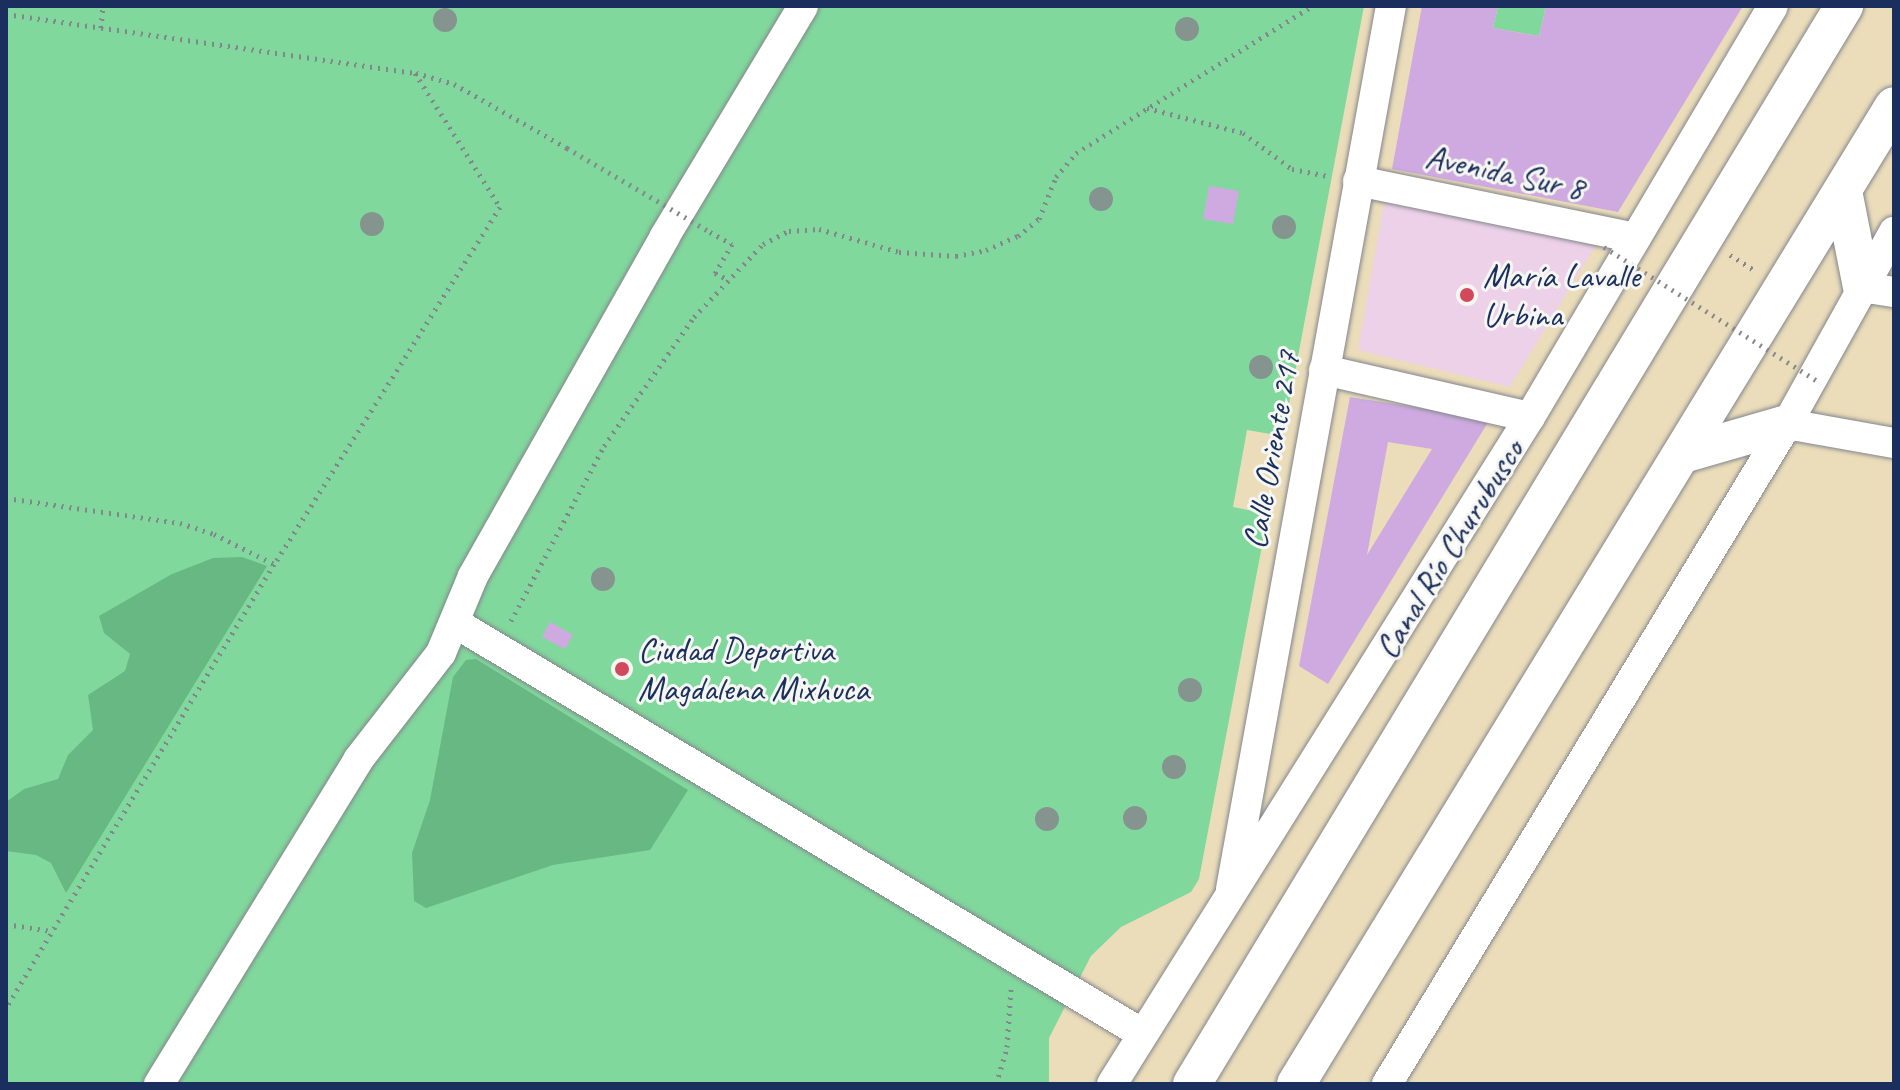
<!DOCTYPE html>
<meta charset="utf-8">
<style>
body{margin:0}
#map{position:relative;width:1900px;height:1090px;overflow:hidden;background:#ebddba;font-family:Caveat,sans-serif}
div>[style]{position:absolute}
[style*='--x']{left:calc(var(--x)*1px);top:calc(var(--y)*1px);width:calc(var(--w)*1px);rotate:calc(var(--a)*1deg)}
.built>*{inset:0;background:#edd1e9}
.green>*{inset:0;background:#81d89c}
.forest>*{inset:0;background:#68b884}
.building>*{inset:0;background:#ceaae0}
.path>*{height:5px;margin-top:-2.5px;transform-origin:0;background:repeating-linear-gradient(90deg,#83868c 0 2px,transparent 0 8px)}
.roads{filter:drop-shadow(0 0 2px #83868c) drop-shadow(0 0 2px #83868c)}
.minor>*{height:30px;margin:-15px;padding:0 15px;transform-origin:15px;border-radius:15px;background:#fff}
.major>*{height:38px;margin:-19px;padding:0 19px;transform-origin:19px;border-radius:19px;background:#fff}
.path-bridge>*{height:5px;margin-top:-2.5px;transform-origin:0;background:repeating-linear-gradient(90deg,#83868c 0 2px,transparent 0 8px)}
.trees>*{width:24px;height:24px;margin:-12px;border-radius:50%;background:#869490}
.dots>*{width:22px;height:22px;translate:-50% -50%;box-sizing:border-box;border:4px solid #f6f6f2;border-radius:50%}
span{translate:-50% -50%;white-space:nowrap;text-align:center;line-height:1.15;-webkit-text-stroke:6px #f6f6f2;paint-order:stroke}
.street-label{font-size:34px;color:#1b2f5e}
.poi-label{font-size:34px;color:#1b2f5e}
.left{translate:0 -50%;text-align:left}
.frame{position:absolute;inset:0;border:8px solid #1b2f5e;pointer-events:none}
</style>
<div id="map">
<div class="built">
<i style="clip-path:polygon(1384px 203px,1599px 240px,1510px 387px,1358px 350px)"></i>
</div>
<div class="green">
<i style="clip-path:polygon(6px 6px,1364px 6px,1283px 436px,1247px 430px,1233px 507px,1268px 514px,1199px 879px,1191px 892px,1121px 927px,1091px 956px,1049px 1038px,1049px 1084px,6px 1084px)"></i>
<i style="clip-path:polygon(1498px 6px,1546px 6px,1539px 36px,1493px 28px)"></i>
</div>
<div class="forest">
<i style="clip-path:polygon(242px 557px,267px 566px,66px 893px,51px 863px,36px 855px,6px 851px,6px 802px,24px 789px,58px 779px,68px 755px,93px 730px,88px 695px,125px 671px,130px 654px,104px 633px,99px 616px,172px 574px,213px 558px)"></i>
<i style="clip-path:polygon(476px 659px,688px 790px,650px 850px,553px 865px,426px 908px,414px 901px,412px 853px,430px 800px,453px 677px,466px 660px)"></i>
</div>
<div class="building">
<i style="clip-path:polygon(1422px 6px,1498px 6px,1493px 28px,1539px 36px,1546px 6px,1743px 6px,1618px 212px,1392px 169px)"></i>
<i style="clip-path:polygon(1209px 186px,1239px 191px,1233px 224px,1203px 219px)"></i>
<i style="clip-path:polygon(evenodd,1350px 397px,1490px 419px,1328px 684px,1299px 666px,1350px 397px,1388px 442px,1432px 449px,1367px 555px,1388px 442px)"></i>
<i style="clip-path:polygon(550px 622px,573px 635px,565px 649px,542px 637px)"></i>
</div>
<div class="path">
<i style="--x:6;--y:14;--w:413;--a:8.2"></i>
<i style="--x:415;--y:73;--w:159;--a:57.6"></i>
<i style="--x:500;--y:207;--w:423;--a:122.3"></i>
<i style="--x:274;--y:564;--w:519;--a:121.12"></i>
<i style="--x:101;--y:28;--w:22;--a:-85"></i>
<i style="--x:416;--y:73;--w:40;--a:16"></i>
<i style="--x:454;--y:84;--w:130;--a:29.5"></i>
<i style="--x:1147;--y:108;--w:99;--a:14.6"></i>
<i style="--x:1243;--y:133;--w:61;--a:36.3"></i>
<i style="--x:1292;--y:169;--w:38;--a:11"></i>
<i style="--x:710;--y:232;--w:25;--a:29"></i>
<i style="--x:732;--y:244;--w:34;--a:120"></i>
<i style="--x:715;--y:273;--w:16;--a:27"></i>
<i style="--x:1730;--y:255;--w:31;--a:32"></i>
<i style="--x:6;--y:498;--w:176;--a:8.2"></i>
<i style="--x:180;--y:523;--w:36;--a:18"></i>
<i style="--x:214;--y:534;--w:67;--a:26.6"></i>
<i style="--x:511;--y:621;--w:198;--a:-62"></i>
<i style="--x:604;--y:446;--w:157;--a:-55.1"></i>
<i style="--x:694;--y:317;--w:100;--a:-46.6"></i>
<i style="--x:763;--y:244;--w:29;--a:-27"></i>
<i style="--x:789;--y:231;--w:30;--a:-4"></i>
<i style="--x:819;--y:229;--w:83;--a:16"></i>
<i style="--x:899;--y:252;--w:57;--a:4"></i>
<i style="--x:956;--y:256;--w:31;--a:-11"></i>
<i style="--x:986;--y:250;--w:35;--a:-24"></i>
<i style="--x:1018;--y:236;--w:27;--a:-39"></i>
<i style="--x:1039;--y:219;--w:45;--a:-68"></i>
<i style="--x:1056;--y:177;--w:31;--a:-50"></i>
<i style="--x:1076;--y:153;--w:278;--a:-31.9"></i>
<i style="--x:6;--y:924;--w:47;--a:8.7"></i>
<i style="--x:996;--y:1084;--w:39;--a:-73"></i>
<i style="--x:1007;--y:1047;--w:58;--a:-86.1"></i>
</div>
<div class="roads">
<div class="minor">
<i style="--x:1358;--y:181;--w:283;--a:11.6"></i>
<i style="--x:1862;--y:287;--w:32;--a:9"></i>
<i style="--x:1324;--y:370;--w:211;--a:12.9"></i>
<i style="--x:1787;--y:424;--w:109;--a:10.1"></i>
<i style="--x:457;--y:624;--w:799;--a:30.87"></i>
<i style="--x:1231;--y:889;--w:897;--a:-79.73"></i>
<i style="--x:159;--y:1084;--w:380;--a:-58.4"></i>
<i style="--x:358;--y:760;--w:135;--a:-52.2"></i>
<i style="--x:441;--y:653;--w:83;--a:-67.4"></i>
<i style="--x:473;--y:576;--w:390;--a:-60.5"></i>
<i style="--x:665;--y:236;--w:268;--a:-59"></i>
<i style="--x:1112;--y:1084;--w:787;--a:-57.93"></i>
<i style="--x:1530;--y:417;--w:477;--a:-59.4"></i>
<i style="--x:1387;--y:1084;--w:772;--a:-58.78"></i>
<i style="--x:1787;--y:424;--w:220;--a:-60.9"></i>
</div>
<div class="major">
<i style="--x:1843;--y:191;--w:98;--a:78.8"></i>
<i style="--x:1683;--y:454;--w:108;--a:-16.1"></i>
<i style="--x:1192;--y:1084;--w:1260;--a:-58.83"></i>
<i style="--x:1296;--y:1084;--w:1146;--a:-58.56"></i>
</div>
</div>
<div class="path-bridge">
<i style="--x:567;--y:148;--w:166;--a:30.4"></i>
<i style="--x:1604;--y:247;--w:256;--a:32.1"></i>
</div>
<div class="trees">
<i style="left:445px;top:20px"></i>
<i style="left:1187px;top:29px"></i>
<i style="left:1101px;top:199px"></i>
<i style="left:372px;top:224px"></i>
<i style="left:1284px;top:227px"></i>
<i style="left:1261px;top:367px"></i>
<i style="left:603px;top:579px"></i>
<i style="left:1190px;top:690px"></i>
<i style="left:1174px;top:767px"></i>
<i style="left:1135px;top:818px"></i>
<i style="left:1047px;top:819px"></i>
</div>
<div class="dots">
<i style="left:1467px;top:295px;background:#d1495b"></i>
<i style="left:622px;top:669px;background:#d1495b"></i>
</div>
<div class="street-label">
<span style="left:1505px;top:172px;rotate:12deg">Avenida Sur 8</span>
<span style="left:1271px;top:450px;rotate:-80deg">Calle Oriente 217</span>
<span style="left:1449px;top:549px;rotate:-58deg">Canal Río Churubusco</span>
</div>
<div class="poi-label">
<span class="left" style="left:1483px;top:295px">María Lavalle<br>Urbina</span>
<span class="left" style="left:638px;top:669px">Ciudad Deportiva<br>Magdalena Mixhuca</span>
</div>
<div class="frame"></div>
</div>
